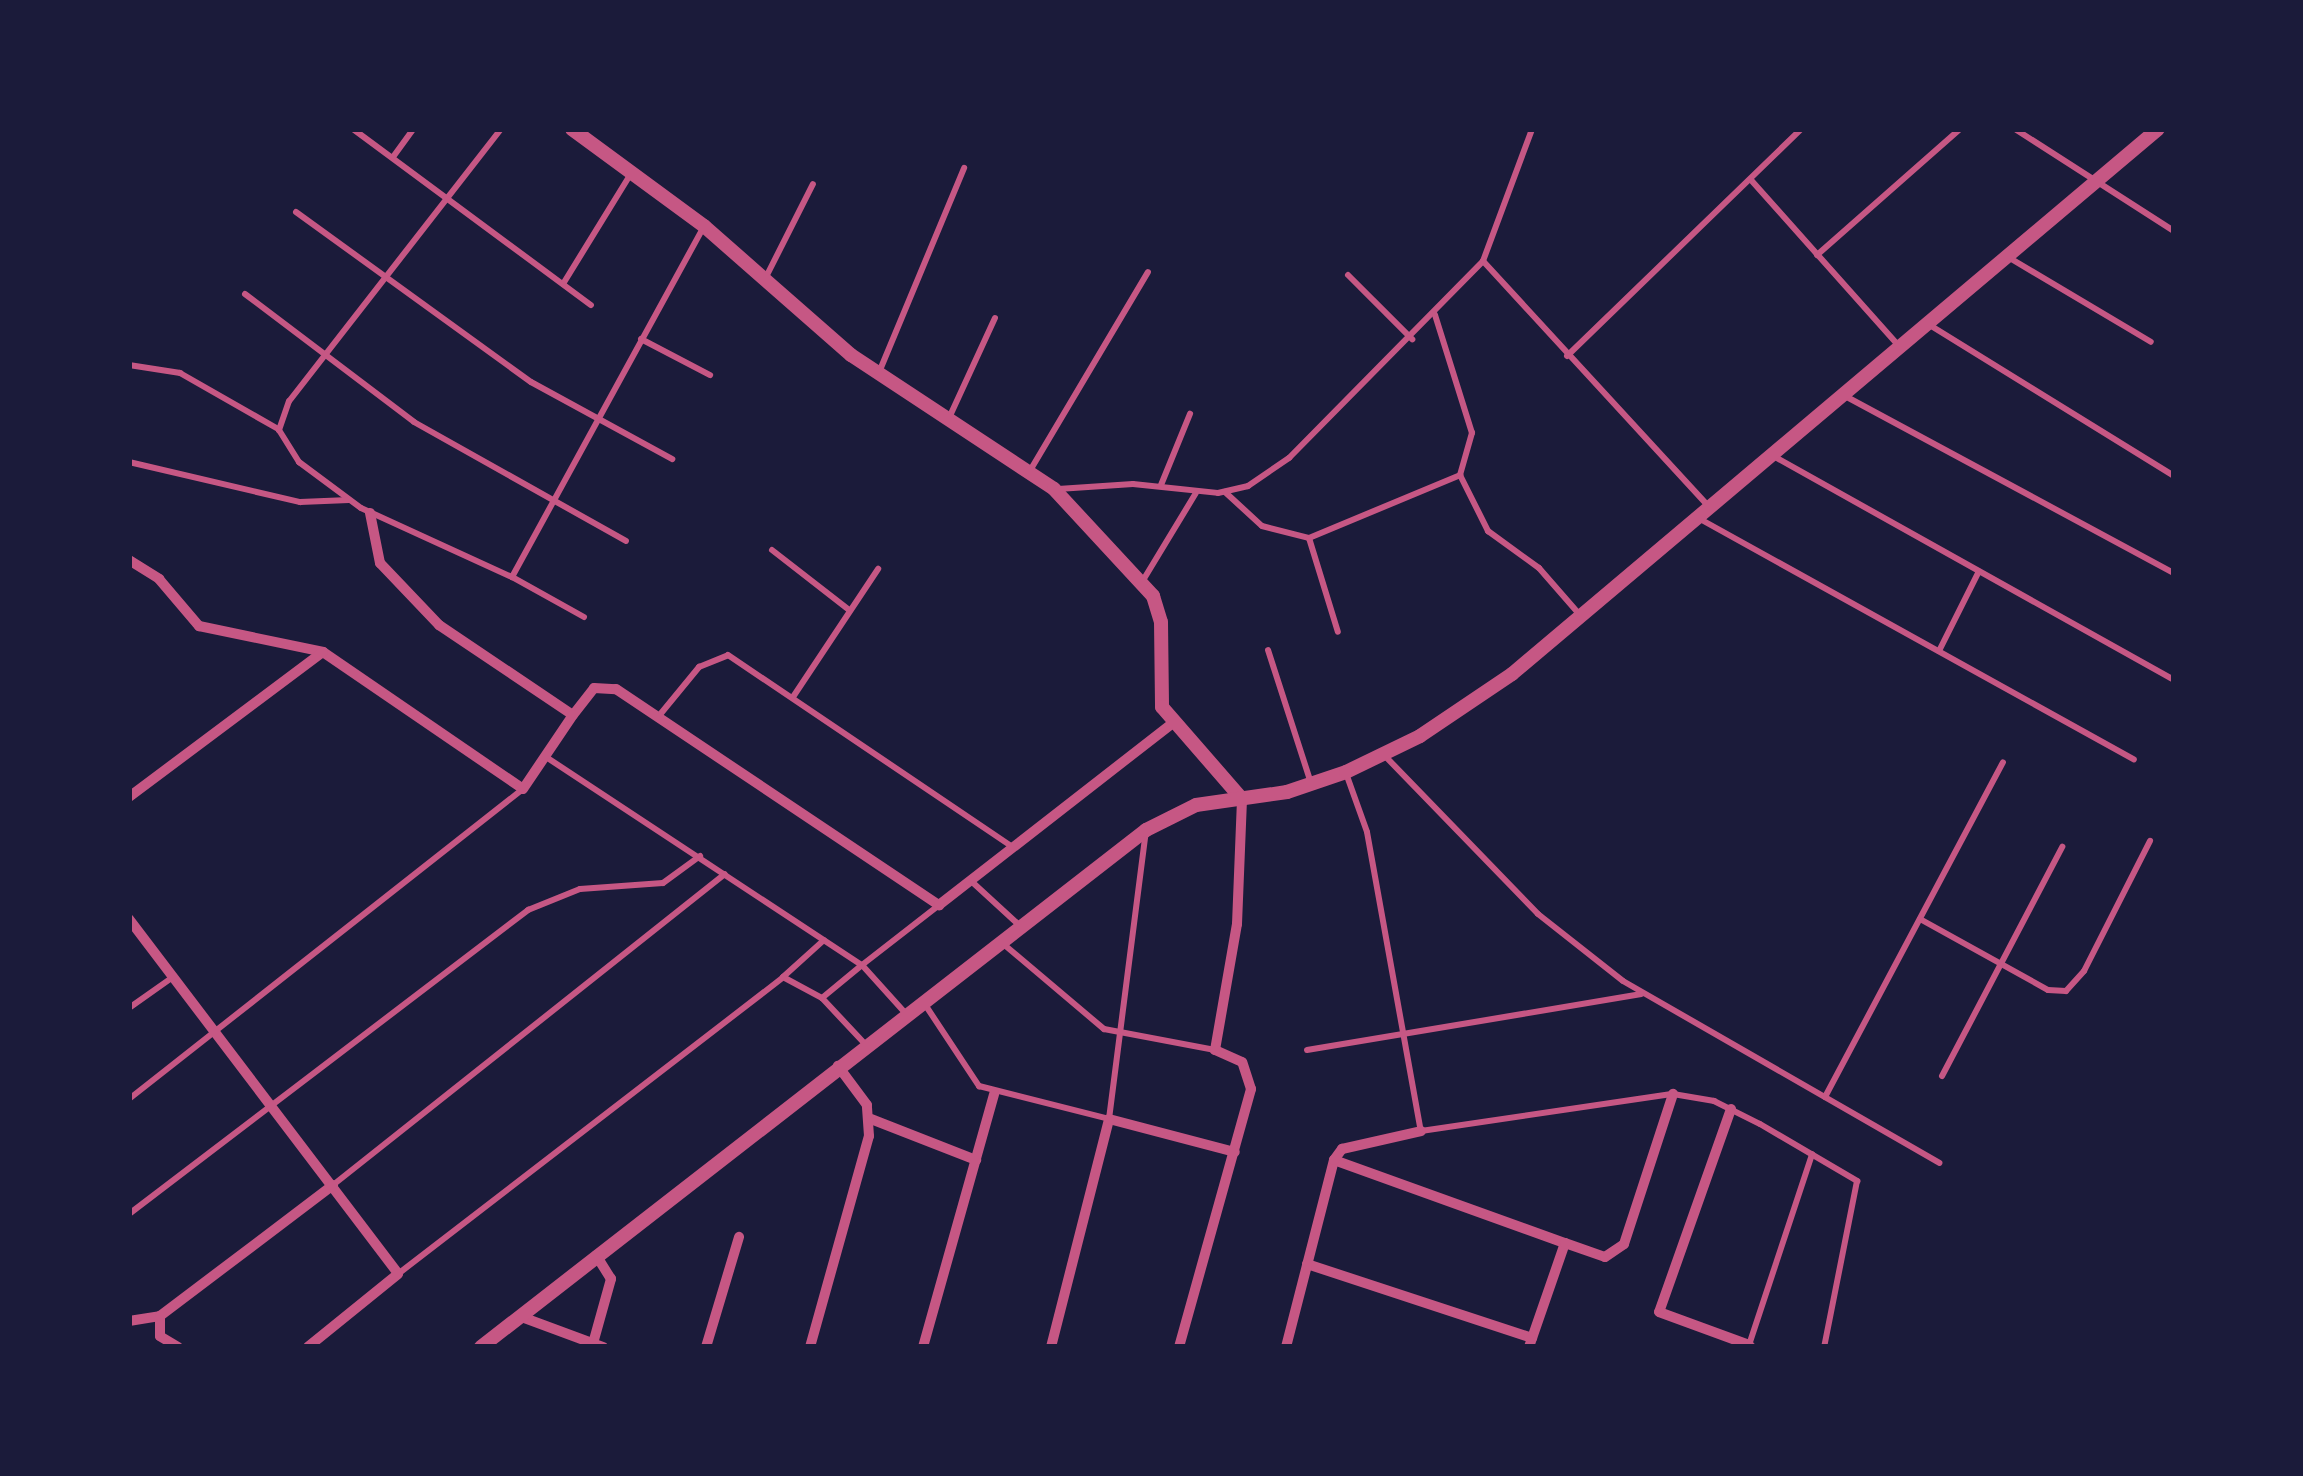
<!DOCTYPE html>
<style>
body{margin:0}
#map{position:relative;width:2303px;height:1476px;overflow:hidden;background:#1b1b3a;font-family:"Source Serif 4",serif}
div>[style]{position:absolute}
[style*='--x']{left:calc(var(--x)*1px);top:calc(var(--y)*1px);width:calc(var(--w)*1px);rotate:calc(var(--a)*1deg)}
.service>*{height:6px;margin:-3px;padding:0 3px;transform-origin:3px;border-radius:3px;background:#c65784}
.minor>*{height:10px;margin:-5px;padding:0 5px;transform-origin:5px;border-radius:5px;background:#c65784}
.tertiary>*{height:14px;margin:-7px;padding:0 7px;transform-origin:7px;border-radius:7px;background:#c65784}
span{translate:-50% -50%;white-space:nowrap;text-align:center;line-height:1.15;-webkit-text-stroke:12px #1b1b3a;paint-order:stroke}
.frame{position:absolute;inset:0;border:132px solid #1b1b3a;pointer-events:none}
</style>
<div id="map">
<div class="service">
<i style="--x:353;--y:129;--w:296;--a:36.5"></i>
<i style="--x:501;--y:129;--w:345;--a:127.9"></i>
<i style="--x:289;--y:401;--w:31;--a:109"></i>
<i style="--x:279;--y:430;--w:38;--a:58"></i>
<i style="--x:299;--y:462;--w:77;--a:36.6"></i>
<i style="--x:361;--y:508;--w:166;--a:24.6"></i>
<i style="--x:2015;--y:129;--w:189;--a:32.7"></i>
<i style="--x:393;--y:157;--w:34;--a:-54"></i>
<i style="--x:1751;--y:180;--w:221;--a:48.3"></i>
<i style="--x:296;--y:212;--w:290;--a:35.9"></i>
<i style="--x:531;--y:382;--w:161;--a:28.6"></i>
<i style="--x:1817;--y:255;--w:191;--a:-41.4"></i>
<i style="--x:2008;--y:257;--w:166;--a:30.7"></i>
<i style="--x:1483;--y:261;--w:333;--a:47.4"></i>
<i style="--x:1348;--y:275;--w:91;--a:45"></i>
<i style="--x:766;--y:277;--w:104;--a:-63.2"></i>
<i style="--x:563;--y:284;--w:128;--a:-58.4"></i>
<i style="--x:245;--y:294;--w:212;--a:37.1"></i>
<i style="--x:414;--y:422;--w:243;--a:29.3"></i>
<i style="--x:1928;--y:324;--w:289;--a:31.7"></i>
<i style="--x:641;--y:339;--w:78;--a:27.6"></i>
<i style="--x:1567;--y:356;--w:326;--a:-44.1"></i>
<i style="--x:129;--y:365;--w:52;--a:8.9"></i>
<i style="--x:180;--y:373;--w:113;--a:29.7"></i>
<i style="--x:880;--y:370;--w:219;--a:-67.4"></i>
<i style="--x:1845;--y:396;--w:374;--a:28.3"></i>
<i style="--x:949;--y:418;--w:110;--a:-65.3"></i>
<i style="--x:1775;--y:457;--w:457;--a:29.2"></i>
<i style="--x:129;--y:462;--w:176;--a:13.2"></i>
<i style="--x:300;--y:502;--w:49;--a:-2.3"></i>
<i style="--x:1031;--y:469;--w:229;--a:-59.3"></i>
<i style="--x:1460;--y:475;--w:63;--a:63.4"></i>
<i style="--x:1488;--y:531;--w:63;--a:36"></i>
<i style="--x:1539;--y:568;--w:62;--a:48.9"></i>
<i style="--x:1161;--y:485;--w:77;--a:-67.8"></i>
<i style="--x:1058;--y:489;--w:75;--a:-3.8"></i>
<i style="--x:1133;--y:484;--w:85;--a:6"></i>
<i style="--x:1218;--y:493;--w:31;--a:-13"></i>
<i style="--x:1248;--y:486;--w:50;--a:-34.3"></i>
<i style="--x:1289;--y:458;--w:276;--a:-45.4"></i>
<i style="--x:1483;--y:261;--w:141;--a:-69.6"></i>
<i style="--x:1225;--y:492;--w:50;--a:42.6"></i>
<i style="--x:1262;--y:526;--w:49;--a:14.3"></i>
<i style="--x:1309;--y:538;--w:164;--a:-22.6"></i>
<i style="--x:1460;--y:475;--w:44;--a:-74.1"></i>
<i style="--x:1472;--y:433;--w:124;--a:-107.4"></i>
<i style="--x:1700;--y:519;--w:496;--a:29"></i>
<i style="--x:1309;--y:538;--w:98;--a:72.9"></i>
<i style="--x:772;--y:550;--w:98;--a:37.9"></i>
<i style="--x:1142;--y:582;--w:104;--a:-58.8"></i>
<i style="--x:584;--y:617;--w:82;--a:-150.9"></i>
<i style="--x:512;--y:577;--w:400;--a:-61.3"></i>
<i style="--x:1268;--y:650;--w:140;--a:72.1"></i>
<i style="--x:1939;--y:651;--w:89;--a:-63.4"></i>
<i style="--x:793;--y:697;--w:154;--a:-56.4"></i>
<i style="--x:658;--y:717;--w:65;--a:-50.6"></i>
<i style="--x:699;--y:667;--w:31;--a:-22"></i>
<i style="--x:728;--y:655;--w:344;--a:34"></i>
<i style="--x:1385;--y:756;--w:220;--a:45.9"></i>
<i style="--x:1538;--y:914;--w:108;--a:38.2"></i>
<i style="--x:1623;--y:981;--w:365;--a:29.9"></i>
<i style="--x:546;--y:757;--w:378;--a:33.4"></i>
<i style="--x:862;--y:965;--w:98;--a:-37.9"></i>
<i style="--x:1347;--y:776;--w:59;--a:70.3"></i>
<i style="--x:1367;--y:832;--w:304;--a:79.8"></i>
<i style="--x:1421;--y:1131;--w:255;--a:-8.4"></i>
<i style="--x:1673;--y:1094;--w:42;--a:9.7"></i>
<i style="--x:1714;--y:1101;--w:51;--a:26.6"></i>
<i style="--x:1760;--y:1124;--w:113;--a:30.4"></i>
<i style="--x:1857;--y:1181;--w:169;--a:101.2"></i>
<i style="--x:970;--y:880;--w:65;--a:42.5"></i>
<i style="--x:1920;--y:919;--w:146;--a:29"></i>
<i style="--x:2048;--y:990;--w:18;--a:3"></i>
<i style="--x:2066;--y:991;--w:27;--a:-48"></i>
<i style="--x:2084;--y:971;--w:146;--a:-63.1"></i>
<i style="--x:1001;--y:942;--w:135;--a:40.2"></i>
<i style="--x:1104;--y:1029;--w:113;--a:10.7"></i>
<i style="--x:783;--y:977;--w:55;--a:-42.1"></i>
<i style="--x:822;--y:998;--w:63;--a:46.9"></i>
<i style="--x:924;--y:1003;--w:100;--a:56.5"></i>
<i style="--x:979;--y:1086;--w:134;--a:14.2"></i>
<i style="--x:1109;--y:1119;--w:290;--a:-82.7"></i>
<i style="--x:129;--y:1008;--w:54;--a:-35.2"></i>
<i style="--x:1307;--y:1050;--w:339;--a:-9.5"></i>
<i style="--x:1942;--y:1076;--w:259;--a:-62.3"></i>
<i style="--x:1825;--y:1097;--w:379;--a:-62"></i>
<i style="--x:129;--y:1099;--w:501;--a:-38.2"></i>
<i style="--x:333;--y:1185;--w:500;--a:-38.43"></i>
<i style="--x:129;--y:1214;--w:502;--a:-37.3"></i>
<i style="--x:528;--y:910;--w:56;--a:-22"></i>
<i style="--x:580;--y:889;--w:83;--a:-4.1"></i>
<i style="--x:663;--y:883;--w:46;--a:-36.1"></i>
<i style="--x:398;--y:1274;--w:486;--a:-37.6"></i>
<i style="--x:783;--y:977;--w:44;--a:28.3"></i>
<i style="--x:822;--y:998;--w:52;--a:-39.5"></i>
<i style="--x:862;--y:965;--w:67;--a:48"></i>
<i style="--x:1755;--y:1347;--w:6;--a:-162"></i>
<i style="--x:1749;--y:1345;--w:201;--a:-71.7"></i>
</div>
<div class="minor">
<i style="--x:370;--y:513;--w:51;--a:78.7"></i>
<i style="--x:380;--y:563;--w:86;--a:46.4"></i>
<i style="--x:439;--y:625;--w:161;--a:33.9"></i>
<i style="--x:573;--y:715;--w:34;--a:-52"></i>
<i style="--x:594;--y:688;--w:22;--a:3"></i>
<i style="--x:616;--y:689;--w:389;--a:33.8"></i>
<i style="--x:939;--y:905;--w:298;--a:-37.9"></i>
<i style="--x:129;--y:560;--w:36;--a:32"></i>
<i style="--x:159;--y:579;--w:62;--a:49.6"></i>
<i style="--x:199;--y:626;--w:127;--a:11.8"></i>
<i style="--x:323;--y:652;--w:242;--a:34.4"></i>
<i style="--x:523;--y:789;--w:89;--a:-56"></i>
<i style="--x:129;--y:797;--w:242;--a:-36.8"></i>
<i style="--x:129;--y:919;--w:445;--a:52.8"></i>
<i style="--x:398;--y:1274;--w:116;--a:141"></i>
<i style="--x:1731;--y:1109;--w:215;--a:109.5"></i>
<i style="--x:1659;--y:1312;--w:96;--a:20.1"></i>
<i style="--x:871;--y:1119;--w:113;--a:21.3"></i>
<i style="--x:1334;--y:1160;--w:245;--a:19.8"></i>
<i style="--x:1565;--y:1243;--w:110;--a:109.1"></i>
<i style="--x:1565;--y:1243;--w:42;--a:19.3"></i>
<i style="--x:1605;--y:1257;--w:23;--a:-34"></i>
<i style="--x:1624;--y:1244;--w:158;--a:-71.9"></i>
<i style="--x:1307;--y:1264;--w:237;--a:18.2"></i>
<i style="--x:519;--y:1316;--w:90;--a:20.3"></i>
<i style="--x:129;--y:1321;--w:31;--a:-9"></i>
<i style="--x:178;--y:1347;--w:21;--a:-149"></i>
<i style="--x:160;--y:1336;--w:20;--a:-90"></i>
<i style="--x:160;--y:1316;--w:217;--a:-37.1"></i>
<i style="--x:592;--y:1347;--w:71;--a:-74.4"></i>
<i style="--x:611;--y:1279;--w:28;--a:-122"></i>
<i style="--x:706;--y:1347;--w:115;--a:-73.3"></i>
<i style="--x:810;--y:1347;--w:219;--a:-74.4"></i>
<i style="--x:869;--y:1136;--w:31;--a:-94"></i>
<i style="--x:867;--y:1105;--w:49;--a:-126.6"></i>
<i style="--x:923;--y:1347;--w:263;--a:-74.3"></i>
<i style="--x:1051;--y:1347;--w:235;--a:-75.7"></i>
<i style="--x:1109;--y:1119;--w:130;--a:14.7"></i>
<i style="--x:1179;--y:1347;--w:268;--a:-74.4"></i>
<i style="--x:1251;--y:1089;--w:28;--a:-108"></i>
<i style="--x:1242;--y:1062;--w:30;--a:-156"></i>
<i style="--x:1215;--y:1050;--w:128;--a:-80.1"></i>
<i style="--x:1237;--y:924;--w:125;--a:-87.7"></i>
<i style="--x:1286;--y:1347;--w:193;--a:-75.6"></i>
<i style="--x:1334;--y:1160;--w:14;--a:-54"></i>
<i style="--x:1342;--y:1149;--w:81;--a:-12.8"></i>
</div>
<div class="tertiary">
<i style="--x:572;--y:129;--w:164;--a:36.3"></i>
<i style="--x:704;--y:226;--w:196;--a:41.3"></i>
<i style="--x:851;--y:355;--w:243;--a:33.4"></i>
<i style="--x:1054;--y:489;--w:146;--a:47.2"></i>
<i style="--x:1153;--y:596;--w:27;--a:73"></i>
<i style="--x:1161;--y:622;--w:85;--a:89.3"></i>
<i style="--x:1162;--y:707;--w:122;--a:49"></i>
<i style="--x:481;--y:1347;--w:842;--a:-37.86"></i>
<i style="--x:1146;--y:830;--w:56;--a:-26.6"></i>
<i style="--x:1196;--y:805;--w:92;--a:-8.1"></i>
<i style="--x:1287;--y:792;--w:62;--a:-18.7"></i>
<i style="--x:1346;--y:772;--w:82;--a:-25.9"></i>
<i style="--x:1420;--y:736;--w:111;--a:-34"></i>
<i style="--x:1512;--y:674;--w:845;--a:-40.15"></i>
</div>
<div class="frame"></div>
</div>
